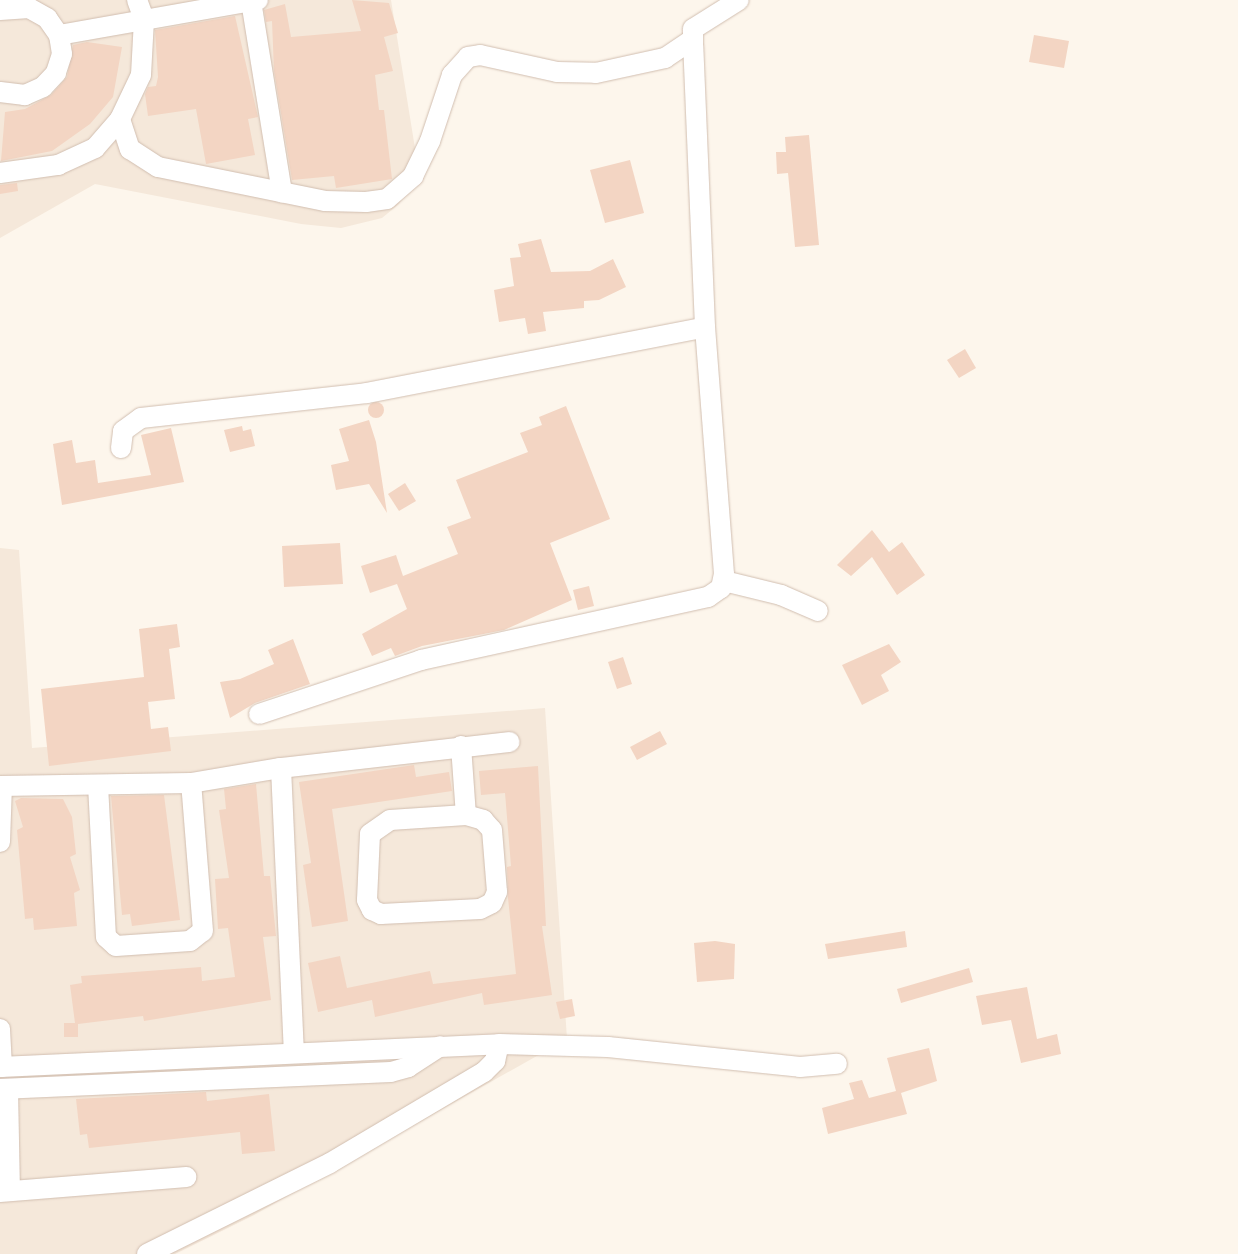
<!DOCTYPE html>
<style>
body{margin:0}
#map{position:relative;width:1238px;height:1254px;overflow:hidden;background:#fdf6ec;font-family:Poppins,sans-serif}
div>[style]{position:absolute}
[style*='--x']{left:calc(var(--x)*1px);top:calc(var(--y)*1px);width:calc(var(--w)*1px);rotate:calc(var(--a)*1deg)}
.residential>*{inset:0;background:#f5e8da}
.building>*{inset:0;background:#f3d5c3}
.round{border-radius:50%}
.roads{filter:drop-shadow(0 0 1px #d1beb0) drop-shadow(0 0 1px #d1beb0)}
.minor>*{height:20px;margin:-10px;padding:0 10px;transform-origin:10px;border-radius:10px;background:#fff}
span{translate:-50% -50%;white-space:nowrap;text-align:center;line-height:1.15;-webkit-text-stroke:4px #fffaf3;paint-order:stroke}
</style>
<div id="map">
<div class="residential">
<i style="clip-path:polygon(0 0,391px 0,419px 173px,399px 204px,382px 218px,341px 228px,301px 224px,95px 184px,0 238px)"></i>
<i style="clip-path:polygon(0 548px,19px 550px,32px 748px,545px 708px,567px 1039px,254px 1215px,175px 1254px,0 1254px)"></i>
</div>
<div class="building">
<i style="clip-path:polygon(352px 0,389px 3px,398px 33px,384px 37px,393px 71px,375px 75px,379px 110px,384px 110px,392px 179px,336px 188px,334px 176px,292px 180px,274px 71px,272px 21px,266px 22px,264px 10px,285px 4px,291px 37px,361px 31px)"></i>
<i style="clip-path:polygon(235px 16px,258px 117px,248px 119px,255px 155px,206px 164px,196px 109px,148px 116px,145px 94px,148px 87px,156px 86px,158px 77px,155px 30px)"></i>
<i style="clip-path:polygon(1034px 35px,1069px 41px,1064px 68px,1029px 62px)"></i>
<i style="clip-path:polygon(87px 42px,122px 47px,113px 97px,90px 124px,52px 151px,1px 161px,5px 112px,25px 109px,51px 95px,67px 77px,73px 45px)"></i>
<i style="clip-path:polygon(809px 135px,819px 245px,795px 247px,788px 173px,777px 174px,776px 152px,786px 152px,785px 137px)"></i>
<i style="clip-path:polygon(630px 160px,644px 213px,605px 223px,590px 170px)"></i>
<i style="clip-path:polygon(17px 183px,18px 191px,0 194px,0 185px)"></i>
<i style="clip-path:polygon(541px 239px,551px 272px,590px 271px,613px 259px,626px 287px,599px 300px,584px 301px,584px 308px,543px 312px,546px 331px,528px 334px,525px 318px,499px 322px,494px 290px,514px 286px,510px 258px,521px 257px,518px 244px)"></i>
<i style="clip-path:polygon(965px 349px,976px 368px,959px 378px,947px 360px)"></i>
<i class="round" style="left:368px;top:402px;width:16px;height:16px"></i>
<i style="clip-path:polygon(566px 406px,610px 519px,550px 543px,572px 600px,504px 630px,422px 646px,395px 656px,391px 648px,372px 656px,362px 634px,407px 609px,397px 584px,370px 593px,361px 566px,396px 555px,403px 576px,458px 554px,447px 527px,471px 518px,456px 480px,528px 452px,520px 433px,542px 425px,539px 417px)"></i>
<i style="clip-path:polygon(369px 420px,376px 442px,387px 513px,369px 484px,336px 490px,331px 465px,349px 461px,339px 429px)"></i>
<i style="clip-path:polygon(242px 426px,243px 431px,251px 429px,255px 446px,230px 452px,224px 430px)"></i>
<i style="clip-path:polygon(171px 428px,184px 482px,62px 505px,53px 444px,72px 440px,76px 463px,95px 460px,98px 483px,151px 475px,141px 435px)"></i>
<i style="clip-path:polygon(405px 483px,416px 501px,399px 511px,388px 494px)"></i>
<i style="clip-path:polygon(872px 530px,889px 552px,902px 542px,925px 575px,897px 595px,872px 557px,851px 576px,837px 565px)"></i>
<i style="clip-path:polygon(340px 543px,343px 584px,284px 587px,282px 546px)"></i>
<i style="clip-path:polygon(589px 586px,594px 606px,578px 610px,573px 590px)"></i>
<i style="clip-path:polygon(177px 624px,180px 647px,169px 649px,175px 699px,148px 702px,151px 729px,168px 727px,171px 751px,49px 766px,41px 689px,144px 677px,139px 629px)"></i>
<i style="clip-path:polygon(293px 639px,310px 684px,255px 703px,230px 718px,220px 682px,240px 679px,274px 664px,268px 650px)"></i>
<i style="clip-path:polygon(889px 644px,901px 662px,881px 675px,889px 691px,862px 705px,842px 665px)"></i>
<i style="clip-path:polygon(623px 657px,632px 684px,617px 689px,608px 662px)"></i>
<i style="clip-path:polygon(660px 731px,667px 744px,637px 760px,630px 747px)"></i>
<i style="clip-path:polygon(414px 765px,416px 777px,449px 772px,452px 791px,332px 809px,348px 921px,312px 927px,303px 865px,311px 863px,299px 782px)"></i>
<i style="clip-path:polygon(538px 766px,546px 926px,542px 926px,552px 995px,484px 1005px,482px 993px,375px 1017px,372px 1000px,318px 1012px,308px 963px,340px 956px,347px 988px,430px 971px,433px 984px,516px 974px,508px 898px,507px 867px,511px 866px,505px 793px,481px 795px,479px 771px)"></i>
<i style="clip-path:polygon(256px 784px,264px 876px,270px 876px,276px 936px,263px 937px,271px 1000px,144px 1021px,143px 1016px,78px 1024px,78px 1037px,64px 1037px,64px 1023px,75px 1023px,70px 985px,82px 983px,81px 976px,201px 967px,202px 981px,235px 977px,228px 928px,218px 929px,215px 879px,229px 878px,219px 810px,226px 809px,224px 789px)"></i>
<i style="clip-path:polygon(164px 795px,180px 920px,132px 926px,130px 914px,122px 915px,111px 796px)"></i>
<i style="clip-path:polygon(21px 798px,63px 799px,72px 817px,76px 854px,70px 857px,80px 890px,74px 893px,77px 926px,34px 930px,33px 918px,25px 919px,17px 830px,23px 827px,15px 801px)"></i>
<i style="clip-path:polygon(905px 931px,907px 947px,828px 959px,825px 944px)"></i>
<i style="clip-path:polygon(715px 941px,735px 944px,734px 979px,697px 982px,694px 943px)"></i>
<i style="clip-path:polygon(969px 968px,973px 982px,901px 1003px,897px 989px)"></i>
<i style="clip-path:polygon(1027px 987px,1037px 1039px,1057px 1034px,1061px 1054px,1021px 1063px,1011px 1020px,982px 1025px,976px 996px)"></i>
<i style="clip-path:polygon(572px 999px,575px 1016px,560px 1019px,556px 1002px)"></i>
<i style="clip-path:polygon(929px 1048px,937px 1081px,901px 1093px,907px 1114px,828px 1134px,822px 1108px,854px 1099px,849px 1083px,862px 1080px,869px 1098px,896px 1091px,887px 1058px)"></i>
<i style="clip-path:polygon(206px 1092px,207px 1101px,269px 1094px,275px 1151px,242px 1154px,240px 1132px,89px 1148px,87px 1134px,80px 1135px,76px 1099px)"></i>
</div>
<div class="roads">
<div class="minor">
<i style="--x:251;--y:1;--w:194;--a:80.8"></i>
<i style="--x:0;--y:10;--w:29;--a:-4"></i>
<i style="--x:29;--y:8;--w:21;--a:29"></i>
<i style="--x:47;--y:18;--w:21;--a:55"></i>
<i style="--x:59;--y:35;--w:19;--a:81"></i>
<i style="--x:62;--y:54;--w:20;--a:108"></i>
<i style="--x:56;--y:73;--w:19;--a:133"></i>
<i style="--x:43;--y:87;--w:20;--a:156"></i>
<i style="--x:25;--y:95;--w:25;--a:-173"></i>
<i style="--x:59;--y:35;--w:202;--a:-10"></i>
<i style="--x:120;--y:119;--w:32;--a:72"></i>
<i style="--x:130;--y:149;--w:33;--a:33"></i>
<i style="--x:158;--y:167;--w:170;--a:11.5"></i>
<i style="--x:325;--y:201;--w:41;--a:1.4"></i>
<i style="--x:366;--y:202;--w:21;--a:-8"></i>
<i style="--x:387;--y:199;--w:35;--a:-41"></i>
<i style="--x:413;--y:176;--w:39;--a:-64"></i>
<i style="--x:430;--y:141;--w:70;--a:-71.6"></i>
<i style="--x:452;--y:75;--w:24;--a:-48"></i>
<i style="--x:468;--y:57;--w:12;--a:-9"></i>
<i style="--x:480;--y:55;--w:79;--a:12.4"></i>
<i style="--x:557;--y:72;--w:39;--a:1"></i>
<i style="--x:596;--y:73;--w:71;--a:-12.3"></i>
<i style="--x:665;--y:58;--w:34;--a:-34"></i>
<i style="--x:0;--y:173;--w:59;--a:-7.9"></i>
<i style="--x:58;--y:165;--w:41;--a:-24.7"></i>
<i style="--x:95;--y:148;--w:38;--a:-49"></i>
<i style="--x:120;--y:119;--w:49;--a:-64.5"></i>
<i style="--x:141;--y:75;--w:56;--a:-86.9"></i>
<i style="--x:144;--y:19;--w:20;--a:-110"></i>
<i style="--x:121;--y:448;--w:17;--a:-83"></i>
<i style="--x:123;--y:431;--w:22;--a:-36"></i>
<i style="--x:141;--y:418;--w:227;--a:-6.3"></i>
<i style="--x:367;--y:393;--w:344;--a:-11"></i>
<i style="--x:724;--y:581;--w:59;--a:13.8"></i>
<i style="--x:781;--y:595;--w:40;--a:23.4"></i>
<i style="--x:259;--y:714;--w:171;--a:-18.4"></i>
<i style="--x:421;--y:660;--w:294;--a:-12.4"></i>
<i style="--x:708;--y:597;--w:16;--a:-35"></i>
<i style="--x:721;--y:588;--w:14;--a:-78"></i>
<i style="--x:724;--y:574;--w:248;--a:-94.4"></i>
<i style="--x:705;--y:327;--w:281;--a:-92.4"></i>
<i style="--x:693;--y:46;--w:17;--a:-90"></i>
<i style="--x:693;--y:29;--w:54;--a:-32.2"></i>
<i style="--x:461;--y:746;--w:69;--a:85.9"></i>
<i style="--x:281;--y:768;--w:284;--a:87.4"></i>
<i style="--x:98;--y:785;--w:152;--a:87"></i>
<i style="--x:106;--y:937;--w:13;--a:42"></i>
<i style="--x:116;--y:946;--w:74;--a:-3.9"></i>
<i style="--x:190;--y:941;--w:16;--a:-38"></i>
<i style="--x:203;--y:931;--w:148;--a:-94.6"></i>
<i style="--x:0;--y:786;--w:191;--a:-0.9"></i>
<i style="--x:191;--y:783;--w:91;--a:-9.5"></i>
<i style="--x:281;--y:768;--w:230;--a:-6.5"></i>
<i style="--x:466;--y:815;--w:18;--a:16"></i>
<i style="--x:483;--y:820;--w:13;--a:48"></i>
<i style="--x:492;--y:830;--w:62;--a:85.4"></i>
<i style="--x:497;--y:892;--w:12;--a:114"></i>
<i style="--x:492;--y:903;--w:13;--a:153"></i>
<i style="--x:480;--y:909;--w:99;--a:177.1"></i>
<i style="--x:381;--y:914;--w:10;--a:-156"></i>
<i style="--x:372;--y:910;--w:11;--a:-117"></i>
<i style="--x:367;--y:900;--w:66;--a:-87.4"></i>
<i style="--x:370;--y:834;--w:24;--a:-35"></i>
<i style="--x:390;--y:820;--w:76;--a:-3.8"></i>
<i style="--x:0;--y:842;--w:56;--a:-88"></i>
<i style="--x:0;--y:1029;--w:38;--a:87"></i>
<i style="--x:0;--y:1067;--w:500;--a:-2.6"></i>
<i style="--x:499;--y:1044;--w:109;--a:1.6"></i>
<i style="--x:608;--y:1047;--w:193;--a:5.9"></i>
<i style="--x:800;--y:1067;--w:37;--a:-5"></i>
<i style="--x:0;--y:1089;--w:391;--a:-2.5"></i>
<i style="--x:391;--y:1072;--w:18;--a:-16"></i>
<i style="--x:408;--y:1067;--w:38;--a:-33"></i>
<i style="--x:8;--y:1089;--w:102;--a:88.9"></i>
<i style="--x:0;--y:1192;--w:187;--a:-4.6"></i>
<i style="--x:147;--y:1254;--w:204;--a:-26.4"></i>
<i style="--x:330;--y:1163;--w:179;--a:-30.6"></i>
<i style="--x:484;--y:1072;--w:16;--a:-45"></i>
<i style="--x:495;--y:1061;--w:17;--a:-77"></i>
</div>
</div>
</div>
